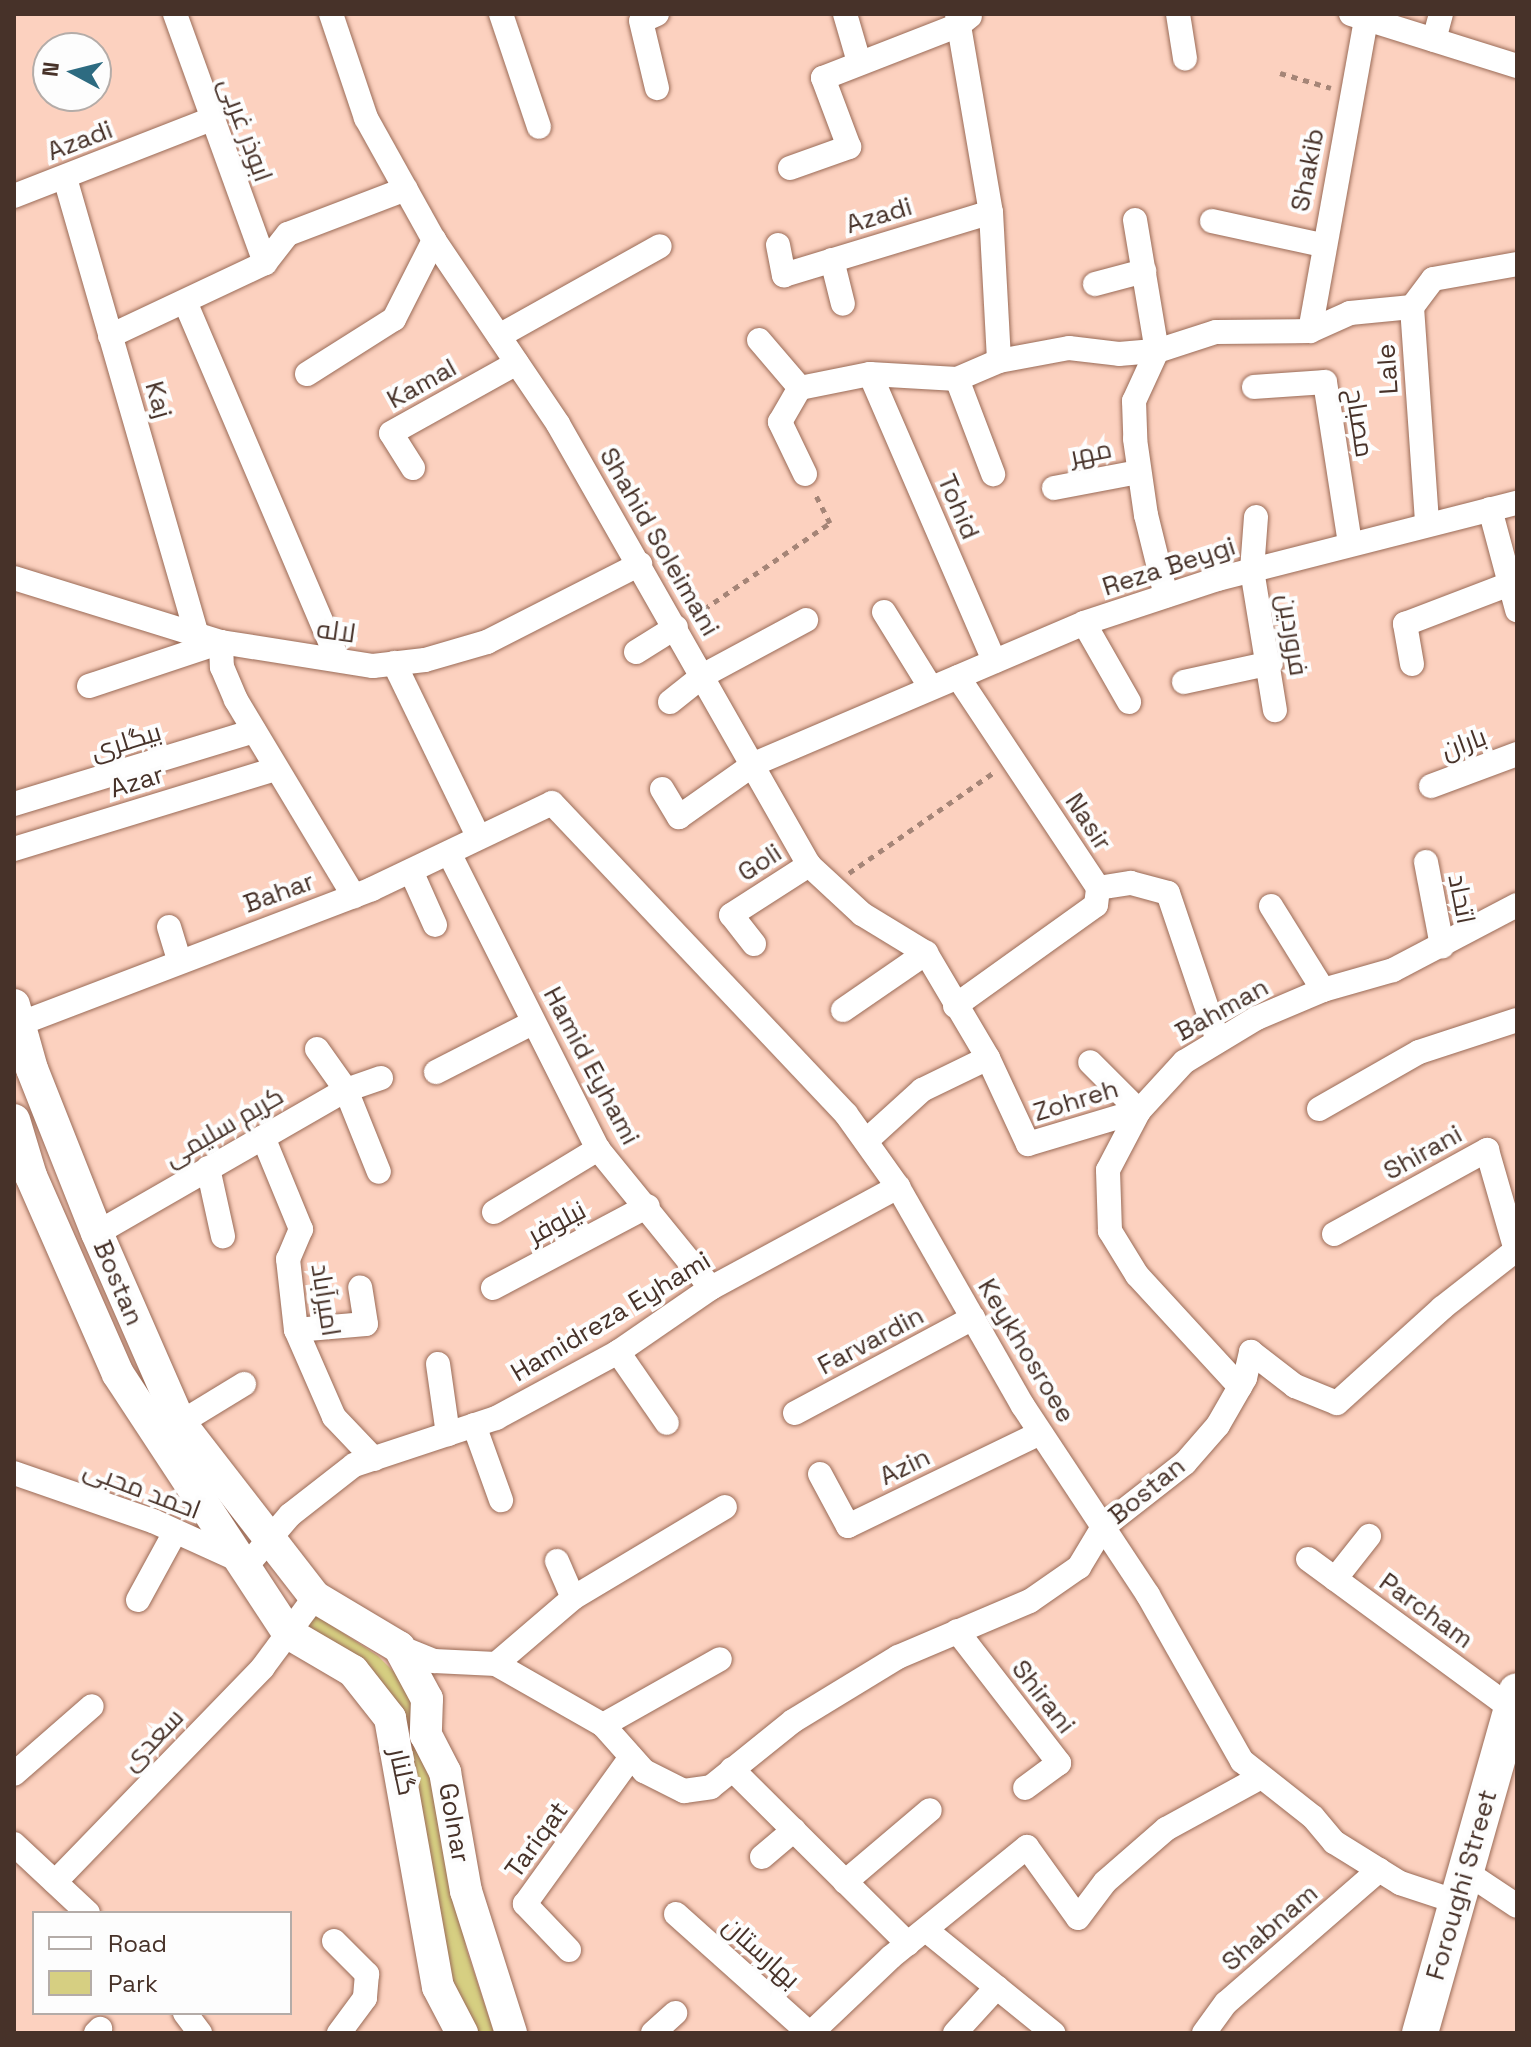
<!DOCTYPE html>
<meta charset="utf-8">
<style>
body{margin:0}
#map{position:relative;width:1531px;height:2047px;overflow:hidden;background:#fcd1bf;font-family:"Space Grotesk",Cairo,sans-serif}
div>[style]{position:absolute}
[style*='--x']{left:calc(var(--x)*1px);top:calc(var(--y)*1px);width:calc(var(--w)*1px);rotate:calc(var(--a)*1deg)}
.green>*{inset:0;background:#d6cf82}
.path>*{height:5px;margin-top:-2.5px;transform-origin:0;background:repeating-linear-gradient(90deg,#a58577 0 6px,transparent 0 12px)}
.roads{filter:drop-shadow(0 0 2px #9a6b57) drop-shadow(0 0 2px #9a6b57)}
.minor>*{height:24px;margin:-12px;padding:0 12px;transform-origin:12px;border-radius:12px;background:#fff}
.tertiary>*{height:32px;margin:-16px;padding:0 16px;transform-origin:16px;border-radius:16px;background:#fff}
.secondary>*{height:36px;margin:-18px;padding:0 18px;transform-origin:18px;border-radius:18px;background:#fff}
span{translate:-50% -50%;white-space:nowrap;text-align:center;line-height:1.15;-webkit-text-stroke:8px #fdfdfd;paint-order:stroke}
.street-label{font-size:26px;color:#473229}
.frame{position:absolute;inset:0;border:16px solid #473229;pointer-events:none}
.legend{position:absolute;left:32px;top:1911px;width:260px;height:104px;box-sizing:border-box;background:#fdfdfd;border:2px solid #b4aca8;margin:0;padding:10px 14px;list-style:none;font-size:24px;color:#473229}
.legend li{display:flex;align-items:center;gap:16px;height:40px}
.legend b{width:40px;border:2px solid #b4aca8}
.north{position:absolute;left:32px;top:32px;width:80px;height:80px;box-sizing:border-box;background:#fdfdfd;border:2px solid #b4aca8;border-radius:50%;rotate:277deg;font-size:22px;font-weight:700;line-height:32px;text-align:center;color:#473229}
.north::after{content:'';display:block;margin:auto;width:28px;height:36px;background:#2d6b81;clip-path:polygon(50% 0,100% 100%,50% 72%,0 100%)}
</style>
<div id="map">
<div class="green">
<i style="clip-path:polygon(314px 1614px,378px 1656px,411px 1689px,448px 1839px,466px 1948px,494px 2033px,470px 2033px,446px 1984px,398px 1714px,301px 1634px)"></i>
</div>
<div class="path">
<i style="--x:1280;--y:73;--w:53;--a:16.4"></i>
<i style="--x:694;--y:616;--w:165;--a:-34.4"></i>
<i style="--x:830;--y:523;--w:34;--a:-117"></i>
<i style="--x:849;--y:873;--w:179;--a:-34.8"></i>
</div>
<div class="roads">
<div class="minor">
<i style="--x:175;--y:14;--w:265;--a:70.1"></i>
<i style="--x:331;--y:14;--w:110;--a:71.4"></i>
<i style="--x:366;--y:118;--w:140;--a:60.9"></i>
<i style="--x:434;--y:240;--w:222;--a:56"></i>
<i style="--x:558;--y:424;--w:507;--a:60.35"></i>
<i style="--x:809;--y:865;--w:72;--a:42.8"></i>
<i style="--x:862;--y:914;--w:75;--a:31.4"></i>
<i style="--x:926;--y:953;--w:122;--a:59.4"></i>
<i style="--x:988;--y:1058;--w:95;--a:65.1"></i>
<i style="--x:1028;--y:1144;--w:116;--a:-16.6"></i>
<i style="--x:1139;--y:1111;--w:69;--a:-135"></i>
<i style="--x:501;--y:14;--w:119;--a:71.4"></i>
<i style="--x:657;--y:14;--w:17;--a:156"></i>
<i style="--x:641;--y:21;--w:69;--a:76.6"></i>
<i style="--x:845;--y:14;--w:50;--a:73.7"></i>
<i style="--x:957;--y:14;--w:201;--a:80.3"></i>
<i style="--x:991;--y:212;--w:149;--a:86.9"></i>
<i style="--x:1178;--y:14;--w:45;--a:81"></i>
<i style="--x:1351;--y:14;--w:174;--a:17.4"></i>
<i style="--x:1434;--y:40;--w:27;--a:-75"></i>
<i style="--x:790;--y:168;--w:63;--a:-19.6"></i>
<i style="--x:849;--y:147;--w:74;--a:-110.6"></i>
<i style="--x:823;--y:78;--w:146;--a:-21.3"></i>
<i style="--x:959;--y:25;--w:14;--a:-39"></i>
<i style="--x:65;--y:178;--w:477;--a:73.9"></i>
<i style="--x:14;--y:196;--w:212;--a:-21.3"></i>
<i style="--x:1135;--y:220;--w:133;--a:80.5"></i>
<i style="--x:1157;--y:351;--w:55;--a:114.7"></i>
<i style="--x:1134;--y:401;--w:38;--a:88"></i>
<i style="--x:1135;--y:439;--w:77;--a:81.8"></i>
<i style="--x:1146;--y:515;--w:83;--a:76.1"></i>
<i style="--x:1212;--y:221;--w:113;--a:12.3"></i>
<i style="--x:778;--y:245;--w:31;--a:79"></i>
<i style="--x:784;--y:275;--w:216;--a:-16.9"></i>
<i style="--x:832;--y:260;--w:45;--a:76"></i>
<i style="--x:1095;--y:284;--w:51;--a:-14.9"></i>
<i style="--x:186;--y:304;--w:387;--a:66.9"></i>
<i style="--x:1412;--y:307;--w:216;--a:86"></i>
<i style="--x:1310;--y:331;--w:316;--a:-79.8"></i>
<i style="--x:110;--y:336;--w:171;--a:-25.2"></i>
<i style="--x:265;--y:263;--w:37;--a:-52"></i>
<i style="--x:288;--y:234;--w:126;--a:-20.9"></i>
<i style="--x:499;--y:336;--w:184;--a:-29.2"></i>
<i style="--x:759;--y:340;--w:63;--a:49.5"></i>
<i style="--x:307;--y:374;--w:103;--a:-32.3"></i>
<i style="--x:394;--y:319;--w:89;--a:-63.1"></i>
<i style="--x:870;--y:374;--w:313;--a:66.6"></i>
<i style="--x:957;--y:379;--w:102;--a:69.2"></i>
<i style="--x:1254;--y:387;--w:71;--a:-4"></i>
<i style="--x:1325;--y:382;--w:163;--a:81.2"></i>
<i style="--x:413;--y:468;--w:41;--a:-122.2"></i>
<i style="--x:391;--y:433;--w:144;--a:-29.1"></i>
<i style="--x:805;--y:474;--w:58;--a:-115.7"></i>
<i style="--x:780;--y:422;--w:39;--a:-60"></i>
<i style="--x:800;--y:388;--w:71;--a:-11.3"></i>
<i style="--x:870;--y:374;--w:87;--a:3.3"></i>
<i style="--x:957;--y:379;--w:46;--a:-23.2"></i>
<i style="--x:999;--y:361;--w:71;--a:-10.5"></i>
<i style="--x:1069;--y:348;--w:50;--a:6.8"></i>
<i style="--x:1119;--y:354;--w:38;--a:-5"></i>
<i style="--x:1157;--y:351;--w:62;--a:-17.9"></i>
<i style="--x:1216;--y:332;--w:94;--a:-0.6"></i>
<i style="--x:1310;--y:331;--w:44;--a:-24.2"></i>
<i style="--x:1350;--y:313;--w:62;--a:-5.5"></i>
<i style="--x:1412;--y:307;--w:35;--a:-53"></i>
<i style="--x:1433;--y:279;--w:85;--a:-10.1"></i>
<i style="--x:1054;--y:488;--w:86;--a:-10.7"></i>
<i style="--x:1490;--y:509;--w:105;--a:75"></i>
<i style="--x:1256;--y:517;--w:53;--a:94.3"></i>
<i style="--x:1252;--y:570;--w:142;--a:80.7"></i>
<i style="--x:14;--y:578;--w:217;--a:17.2"></i>
<i style="--x:221;--y:642;--w:154;--a:9"></i>
<i style="--x:373;--y:666;--w:52;--a:-6.6"></i>
<i style="--x:425;--y:660;--w:65;--a:-16.2"></i>
<i style="--x:487;--y:642;--w:172;--a:-27"></i>
<i style="--x:884;--y:612;--w:86;--a:58.3"></i>
<i style="--x:1084;--y:623;--w:91;--a:60.3"></i>
<i style="--x:636;--y:652;--w:47;--a:-32"></i>
<i style="--x:394;--y:663;--w:192;--a:64.1"></i>
<i style="--x:1412;--y:664;--w:41;--a:-99.9"></i>
<i style="--x:1405;--y:624;--w:112;--a:-20.9"></i>
<i style="--x:958;--y:677;--w:253;--a:56.4"></i>
<i style="--x:1098;--y:888;--w:33;--a:-9"></i>
<i style="--x:1131;--y:883;--w:38;--a:15"></i>
<i style="--x:1168;--y:893;--w:156;--a:71.3"></i>
<i style="--x:1184;--y:682;--w:89;--a:-12.3"></i>
<i style="--x:89;--y:686;--w:139;--a:-18.4"></i>
<i style="--x:221;--y:642;--w:25;--a:88"></i>
<i style="--x:222;--y:667;--w:36;--a:67"></i>
<i style="--x:236;--y:700;--w:229;--a:59"></i>
<i style="--x:670;--y:702;--w:43;--a:-38.5"></i>
<i style="--x:704;--y:675;--w:116;--a:-28.3"></i>
<i style="--x:1431;--y:786;--w:92;--a:-20.4"></i>
<i style="--x:662;--y:789;--w:33;--a:59"></i>
<i style="--x:679;--y:817;--w:92;--a:-35.2"></i>
<i style="--x:754;--y:764;--w:359;--a:-23.1"></i>
<i style="--x:1084;--y:623;--w:141;--a:-18.2"></i>
<i style="--x:1218;--y:579;--w:309;--a:-14.3"></i>
<i style="--x:14;--y:804;--w:251;--a:-16.9"></i>
<i style="--x:14;--y:849;--w:274;--a:-17"></i>
<i style="--x:449;--y:853;--w:331;--a:63.3"></i>
<i style="--x:598;--y:1149;--w:179;--a:50.9"></i>
<i style="--x:1426;--y:862;--w:86;--a:79.2"></i>
<i style="--x:411;--y:871;--w:59;--a:66"></i>
<i style="--x:1271;--y:906;--w:99;--a:58.2"></i>
<i style="--x:169;--y:927;--w:34;--a:73"></i>
<i style="--x:754;--y:944;--w:37;--a:-128"></i>
<i style="--x:731;--y:915;--w:93;--a:-32.7"></i>
<i style="--x:955;--y:1006;--w:173;--a:-35.6"></i>
<i style="--x:1096;--y:905;--w:17;--a:-83"></i>
<i style="--x:843;--y:1010;--w:101;--a:-34.5"></i>
<i style="--x:19;--y:1024;--w:378;--a:-20.9"></i>
<i style="--x:372;--y:889;--w:199;--a:-25.5"></i>
<i style="--x:552;--y:803;--w:428;--a:46.6"></i>
<i style="--x:846;--y:1114;--w:90;--a:54.5"></i>
<i style="--x:898;--y:1187;--w:252;--a:60.3"></i>
<i style="--x:1023;--y:1406;--w:227;--a:56.5"></i>
<i style="--x:1148;--y:1595;--w:191;--a:60.5"></i>
<i style="--x:1242;--y:1761;--w:90;--a:38.3"></i>
<i style="--x:1313;--y:1817;--w:33;--a:50"></i>
<i style="--x:1334;--y:1842;--w:78;--a:31.8"></i>
<i style="--x:1400;--y:1883;--w:60;--a:18.4"></i>
<i style="--x:317;--y:1049;--w:50;--a:54.7"></i>
<i style="--x:346;--y:1090;--w:88;--a:68.1"></i>
<i style="--x:436;--y:1072;--w:108;--a:-27"></i>
<i style="--x:1319;--y:1109;--w:115;--a:-29.7"></i>
<i style="--x:1419;--y:1052;--w:103;--a:-18.1"></i>
<i style="--x:263;--y:1137;--w:100;--a:67.6"></i>
<i style="--x:301;--y:1229;--w:33;--a:113"></i>
<i style="--x:288;--y:1259;--w:71;--a:83.6"></i>
<i style="--x:296;--y:1330;--w:95;--a:66.4"></i>
<i style="--x:334;--y:1417;--w:58;--a:46.4"></i>
<i style="--x:866;--y:1141;--w:76;--a:-42.3"></i>
<i style="--x:922;--y:1090;--w:73;--a:-25.9"></i>
<i style="--x:208;--y:1168;--w:70;--a:77.6"></i>
<i style="--x:494;--y:1212;--w:122;--a:-31.2"></i>
<i style="--x:97;--y:1233;--w:287;--a:-29.9"></i>
<i style="--x:346;--y:1090;--w:37;--a:-19"></i>
<i style="--x:1334;--y:1234;--w:175;--a:-28.8"></i>
<i style="--x:1487;--y:1150;--w:108;--a:73.9"></i>
<i style="--x:493;--y:1288;--w:175;--a:-27.9"></i>
<i style="--x:296;--y:1330;--w:70;--a:-4.9"></i>
<i style="--x:366;--y:1324;--w:37;--a:-99"></i>
<i style="--x:618;--y:1352;--w:86;--a:55.4"></i>
<i style="--x:438;--y:1364;--w:71;--a:81.9"></i>
<i style="--x:1240;--y:1387;--w:152;--a:-132.6"></i>
<i style="--x:1137;--y:1275;--w:52;--a:-121.5"></i>
<i style="--x:1110;--y:1231;--w:61;--a:-91.9"></i>
<i style="--x:1108;--y:1170;--w:67;--a:-62.3"></i>
<i style="--x:1139;--y:1111;--w:67;--a:-47.4"></i>
<i style="--x:1184;--y:1062;--w:85;--a:-31.1"></i>
<i style="--x:1257;--y:1018;--w:72;--a:-23"></i>
<i style="--x:1323;--y:990;--w:73;--a:-15.9"></i>
<i style="--x:1393;--y:970;--w:140;--a:-27.7"></i>
<i style="--x:795;--y:1413;--w:202;--a:-28.1"></i>
<i style="--x:180;--y:1423;--w:75;--a:-31.4"></i>
<i style="--x:474;--y:1425;--w:80;--a:70.2"></i>
<i style="--x:14;--y:1473;--w:147;--a:19.1"></i>
<i style="--x:153;--y:1521;--w:104;--a:24.4"></i>
<i style="--x:248;--y:1564;--w:65;--a:-49.4"></i>
<i style="--x:290;--y:1515;--w:81;--a:-38"></i>
<i style="--x:354;--y:1465;--w:150;--a:-18.3"></i>
<i style="--x:496;--y:1418;--w:139;--a:-28.4"></i>
<i style="--x:618;--y:1352;--w:113;--a:-34.5"></i>
<i style="--x:711;--y:1288;--w:213;--a:-28.4"></i>
<i style="--x:820;--y:1474;--w:59;--a:61.7"></i>
<i style="--x:848;--y:1526;--w:213;--a:-25.8"></i>
<i style="--x:1308;--y:1559;--w:253;--a:36.3"></i>
<i style="--x:557;--y:1561;--w:40;--a:66.6"></i>
<i style="--x:1335;--y:1579;--w:55;--a:-51.7"></i>
<i style="--x:138;--y:1600;--w:77;--a:-61.4"></i>
<i style="--x:957;--y:1631;--w:167;--a:52.3"></i>
<i style="--x:1059;--y:1763;--w:42;--a:143.7"></i>
<i style="--x:399;--y:1647;--w:38;--a:22"></i>
<i style="--x:434;--y:1661;--w:62;--a:2.8"></i>
<i style="--x:496;--y:1664;--w:123;--a:29.7"></i>
<i style="--x:603;--y:1725;--w:62;--a:48.3"></i>
<i style="--x:644;--y:1771;--w:45;--a:26.6"></i>
<i style="--x:684;--y:1791;--w:27;--a:-8"></i>
<i style="--x:711;--y:1787;--w:105;--a:-38.8"></i>
<i style="--x:793;--y:1721;--w:123;--a:-31.4"></i>
<i style="--x:898;--y:1657;--w:143;--a:-23"></i>
<i style="--x:1030;--y:1601;--w:60;--a:-34.8"></i>
<i style="--x:1079;--y:1567;--w:47;--a:-59"></i>
<i style="--x:1103;--y:1527;--w:104;--a:-38"></i>
<i style="--x:1185;--y:1463;--w:50;--a:-49"></i>
<i style="--x:1218;--y:1425;--w:54;--a:-60.1"></i>
<i style="--x:1245;--y:1378;--w:27;--a:-77"></i>
<i style="--x:1251;--y:1352;--w:56;--a:37.7"></i>
<i style="--x:1295;--y:1386;--w:45;--a:22"></i>
<i style="--x:1337;--y:1403;--w:142;--a:-42.1"></i>
<i style="--x:1442;--y:1308;--w:94;--a:-38.1"></i>
<i style="--x:496;--y:1664;--w:101;--a:-40.6"></i>
<i style="--x:573;--y:1598;--w:177;--a:-30.9"></i>
<i style="--x:603;--y:1725;--w:134;--a:-29.4"></i>
<i style="--x:732;--y:1769;--w:248;--a:44.8"></i>
<i style="--x:14;--y:1774;--w:103;--a:-41.1"></i>
<i style="--x:14;--y:1844;--w:101;--a:43"></i>
<i style="--x:762;--y:1857;--w:42;--a:-40.2"></i>
<i style="--x:1466;--y:1872;--w:61;--a:33.7"></i>
<i style="--x:55;--y:1882;--w:299;--a:-45.9"></i>
<i style="--x:263;--y:1667;--w:87;--a:-53.4"></i>
<i style="--x:845;--y:1882;--w:111;--a:-40.3"></i>
<i style="--x:676;--y:1914;--w:178;--a:41.8"></i>
<i style="--x:926;--y:1930;--w:164;--a:39"></i>
<i style="--x:334;--y:1941;--w:47;--a:45"></i>
<i style="--x:367;--y:1974;--w:24;--a:95"></i>
<i style="--x:365;--y:1998;--w:44;--a:126.6"></i>
<i style="--x:569;--y:1950;--w:64;--a:-133.7"></i>
<i style="--x:525;--y:1904;--w:181;--a:-54.2"></i>
<i style="--x:185;--y:2013;--w:25;--a:53"></i>
<i style="--x:96;--y:2033;--w:6;--a:-45"></i>
<i style="--x:653;--y:2033;--w:30;--a:-42"></i>
<i style="--x:811;--y:2033;--w:110;--a:-43.5"></i>
<i style="--x:891;--y:1957;--w:175;--a:-39"></i>
<i style="--x:1027;--y:1847;--w:87;--a:54.3"></i>
<i style="--x:1078;--y:1918;--w:45;--a:-53.1"></i>
<i style="--x:1105;--y:1882;--w:81;--a:-41"></i>
<i style="--x:1166;--y:1829;--w:108;--a:-28.7"></i>
<i style="--x:955;--y:2033;--w:62;--a:-47.6"></i>
<i style="--x:1204;--y:2033;--w:37;--a:-54"></i>
<i style="--x:1226;--y:2003;--w:203;--a:-41"></i>
</div>
<div class="tertiary">
<i style="--x:14;--y:1005;--w:66;--a:74.3"></i>
<i style="--x:32;--y:1069;--w:176;--a:68.4"></i>
<i style="--x:97;--y:1233;--w:207;--a:66.4"></i>
<i style="--x:180;--y:1423;--w:220;--a:52.2"></i>
<i style="--x:315;--y:1597;--w:98;--a:30.8"></i>
<i style="--x:399;--y:1647;--w:59;--a:61.7"></i>
<i style="--x:427;--y:1699;--w:36;--a:92"></i>
<i style="--x:426;--y:1735;--w:42;--a:62.8"></i>
<i style="--x:445;--y:1772;--w:121;--a:80"></i>
<i style="--x:466;--y:1891;--w:149;--a:72.4"></i>
<i style="--x:14;--y:1120;--w:59;--a:73.1"></i>
<i style="--x:31;--y:1176;--w:216;--a:66.3"></i>
<i style="--x:118;--y:1374;--w:310;--a:56.7"></i>
<i style="--x:288;--y:1633;--w:75;--a:30.3"></i>
<i style="--x:353;--y:1671;--w:60;--a:51.8"></i>
<i style="--x:390;--y:1718;--w:273;--a:79.9"></i>
<i style="--x:438;--y:1987;--w:52;--a:62.4"></i>
</div>
<div class="secondary">
<i style="--x:1420;--y:2033;--w:355;--a:-74.2"></i>
</div>
</div>
<div class="street-label">
<span style="left:245px;top:130px;rotate:70deg">ابوذر غربی</span>
<span style="left:80px;top:141px;rotate:-21deg">Azadi</span>
<span style="left:1308px;top:170px;rotate:-79deg">Shakib</span>
<span style="left:879px;top:216px;rotate:-17deg">Azadi</span>
<span style="left:1388px;top:369px;rotate:-94deg">Lale</span>
<span style="left:422px;top:384px;rotate:-29deg">Kamal</span>
<span style="left:158px;top:400px;rotate:74deg">Kaj</span>
<span style="left:1359px;top:423px;rotate:81deg">مصباح</span>
<span style="left:1091px;top:453px;rotate:-11deg">مهر</span>
<span style="left:958px;top:507px;rotate:67deg">Tohid</span>
<span style="left:659px;top:542px;rotate:60deg">Shahid Soleimani</span>
<span style="left:1169px;top:567px;rotate:-18deg">Reza Beygi</span>
<span style="left:336px;top:632px;rotate:8deg">لاله</span>
<span style="left:1292px;top:635px;rotate:81deg">فروردین</span>
<span style="left:126px;top:742px;rotate:-17deg">بیگلری</span>
<span style="left:1464px;top:744px;rotate:-20deg">باران</span>
<span style="left:137px;top:782px;rotate:-17deg">Azar</span>
<span style="left:1088px;top:822px;rotate:57deg">Nasir</span>
<span style="left:760px;top:863px;rotate:-33deg">Goli</span>
<span style="left:279px;top:893px;rotate:-20deg">Bahar</span>
<span style="left:1461px;top:899px;rotate:79deg">اتحاد</span>
<span style="left:1222px;top:1010px;rotate:-29deg">Bahman</span>
<span style="left:591px;top:1066px;rotate:62deg">Hamid Eyhami</span>
<span style="left:1076px;top:1101px;rotate:-17deg">Zohreh</span>
<span style="left:224px;top:1127px;rotate:-30deg">کریم سلیمی</span>
<span style="left:1423px;top:1153px;rotate:-29deg">Shirani</span>
<span style="left:557px;top:1223px;rotate:-28deg">نیلوفر</span>
<span style="left:118px;top:1283px;rotate:67deg">Bostan</span>
<span style="left:325px;top:1300px;rotate:81deg">امیرآباد</span>
<span style="left:611px;top:1317px;rotate:-31deg">Hamidreza Eyhami</span>
<span style="left:871px;top:1341px;rotate:-28deg">Farvardin</span>
<span style="left:1026px;top:1351px;rotate:59deg">Keykhosroee</span>
<span style="left:905px;top:1467px;rotate:-26deg">Azin</span>
<span style="left:142px;top:1490px;rotate:21deg">احمد محبی</span>
<span style="left:1147px;top:1491px;rotate:-39deg">Bostan</span>
<span style="left:1426px;top:1611px;rotate:36deg">Parcham</span>
<span style="left:1043px;top:1697px;rotate:52deg">Shirani</span>
<span style="left:153px;top:1740px;rotate:-46deg">سعدی</span>
<span style="left:402px;top:1772px;rotate:78deg">گلنار</span>
<span style="left:454px;top:1823px;rotate:80deg">Golnar</span>
<span style="left:537px;top:1840px;rotate:-54deg">Tariqat</span>
<span style="left:1462px;top:1885px;rotate:-74deg">Foroughi Street</span>
<span style="left:1270px;top:1928px;rotate:-41deg">Shabnam</span>
<span style="left:761px;top:1953px;rotate:42deg">بهارستان</span>
</div>
<div class="frame"></div>
<ul class="legend">
<li><b style="height:10px;background:#fff"></b>Road</li>
<li><b style="height:22px;background:#d6cf82"></b>Park</li>
</ul>
<div class="north">N</div>
</div>
